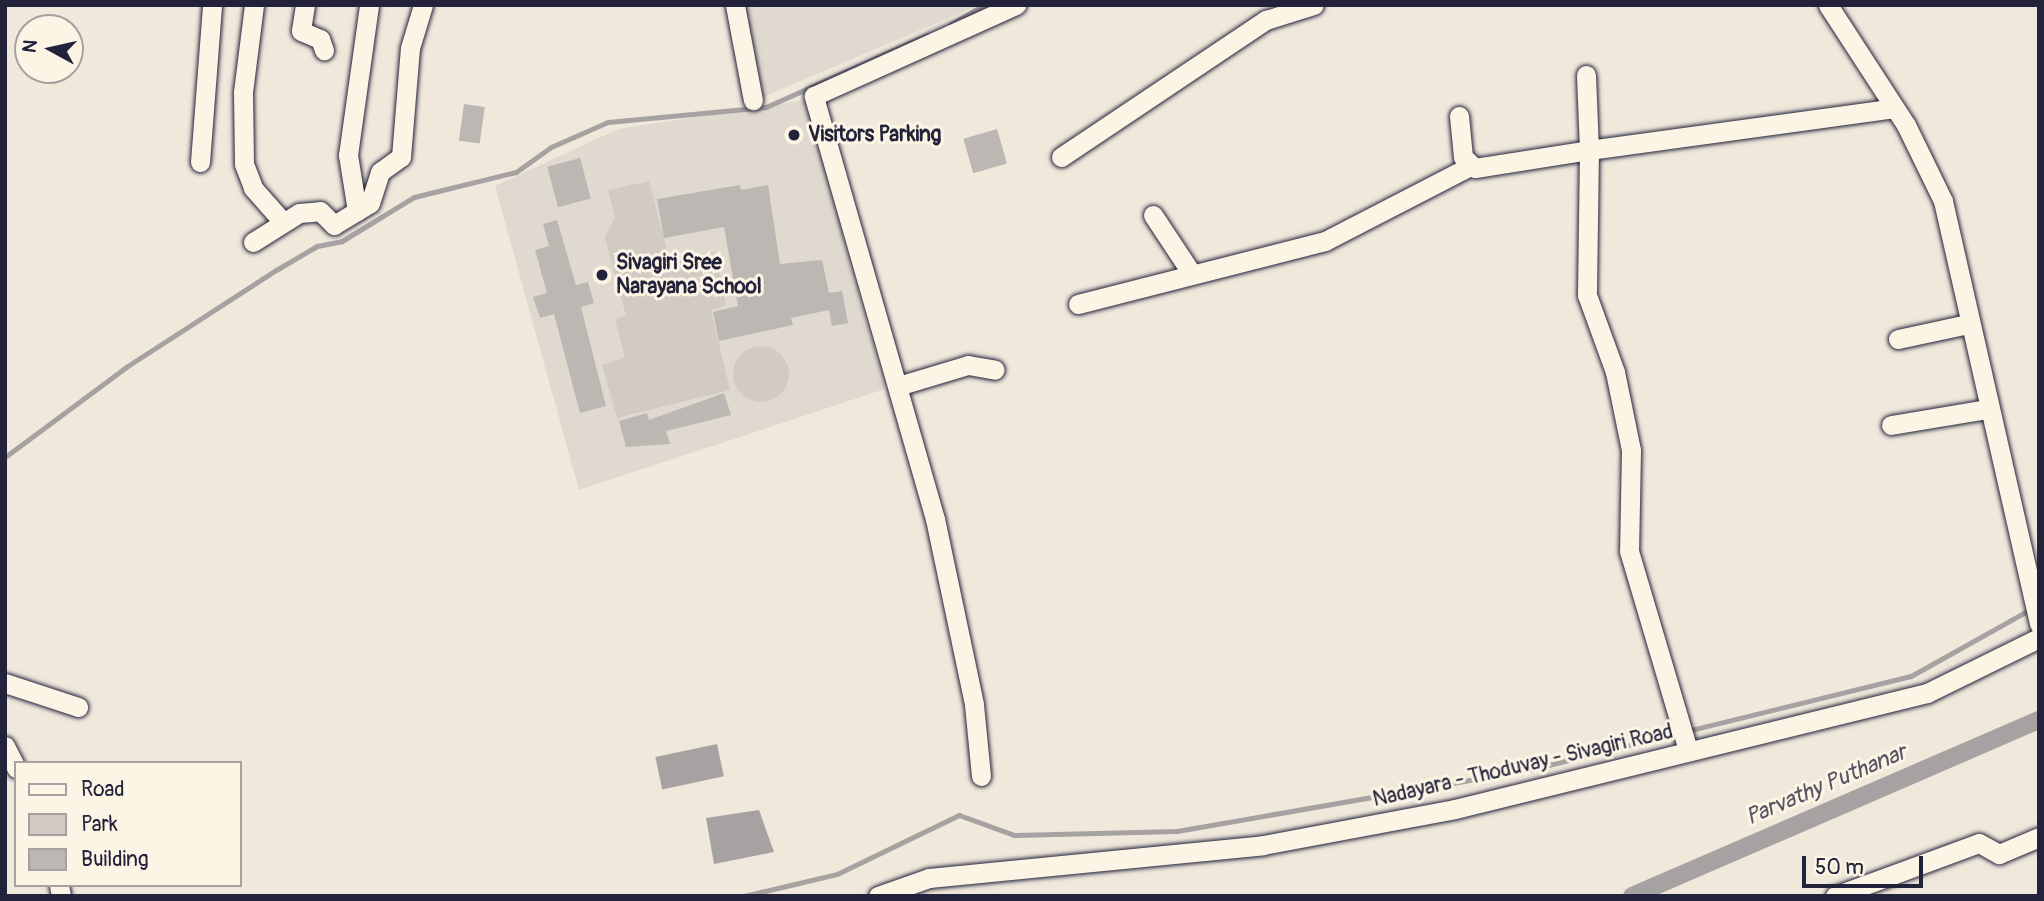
<!DOCTYPE html>
<html>
<head>
<meta charset="utf-8">
<style>
  body { margin:0 }
  #map { position:relative; width:2044px; height:901px; overflow:hidden; background:#efe8db; font-family:Pangolin,sans-serif }
  div>[style] { position:absolute }
  .built>* { inset:0; background:#e0d9cf }
  .green>* { inset:0; background:#d1cbc3 }
  .round { border-radius:50% }
  .water>* { inset:0; background:#a6a2a2; transform-origin:0 0 }
  .stream>* { height:5px; margin:-2.5px; padding:0 2.5px; transform-origin:2.5px; border-radius:2.5px; background:#a6a2a2 }
  .canal>* { height:18px; margin:-9px; padding:0 9px; transform-origin:9px; border-radius:9px; background:#a6a2a2 }
  .building>* { inset:0; background:#bcb7b3; transform-origin:0 0 }
  .roads { filter:drop-shadow(0 0 2px #22223b) drop-shadow(0 0 2px #22223b) }
  .minor>* { height:19px; margin:-9.5px; padding:0 9.5px; transform-origin:9.5px; border-radius:9.5px; background:#fcf5e5 }
  .dots>* { width:19px; height:19px; translate:-50% -50%; box-sizing:border-box; border:4px solid #fcf5e5; border-radius:50% }
  span { translate:-50% -50%; white-space:nowrap; text-align:center; line-height:1.15; -webkit-text-stroke:6px #fcf5e5; paint-order:stroke }
  .poi-label { font-size:21px; color:#22223b; font-weight:700 }
  .left { translate:0 -50%; text-align:left }
  .street-label { font-size:21px; color:#22223b }
  .water-label { font-size:23px; color:#575564; font-style:italic }
  .frame { position:absolute; inset:0; border:7px solid #22223b; pointer-events:none }
  .legend { position:absolute; left:14px; top:761px; width:228px; height:126px; box-sizing:border-box; background:#fcf5e5; border:2px solid #a5a1a1; margin:0; padding:9px 12px; list-style:none; font-size:21px; color:#22223b }
  .legend li { display:flex; align-items:center; gap:14px; height:35px }
  .legend b { width:35px; border:2px solid #a5a1a1 }
  .north { position:absolute; left:14px; top:14px; width:70px; height:70px; box-sizing:border-box; background:#fcf5e5; border:2px solid #a5a1a1; border-radius:50%; rotate:278deg; font-size:19px; font-weight:700; line-height:28px; text-align:center; color:#22223b }
  .north::after { content:''; display:block; margin:auto; width:24px; height:32px; background:#22223b; clip-path:polygon(50% 0,100% 100%,50% 72%,0 100%) }
  .scale { position:absolute; left:1802px; top:856px; width:121px; height:32px; box-sizing:border-box; border:4px solid #22223b; border-top:0; padding-left:9px; font-size:21px; line-height:24px; white-space:nowrap; color:#22223b; -webkit-text-stroke:5px #fcf5e5; paint-order:stroke }
</style>
</head>
<body>
<div id="map">
  <div class="built">
    <div style="clip-path:polygon(743px 5px,979px 5px,761px 98px)"></div>
    <div style="clip-path:polygon(805px 100px,885px 389px,579px 490px,495px 186px,618px 129px)"></div>
  </div>
  <div class="green">
    <div style="clip-path:polygon(649px 181px,670px 261px,715px 252px,726px 305px,711px 310px,730px 390px,617px 418px,602px 365px,625px 358px,615px 319px,626px 316px,605px 237px,615px 218px,608px 190px)"></div>
    <div class="round" style="left:733px;top:346px;width:56px;height:56px"></div>
  </div>
  <div class="water">
    <div style="left:717px;top:744px;width:33px;height:63px;rotate:78deg"></div>
    <div style="clip-path:polygon(759px 810px,774px 852px,714px 864px,706px 818px)"></div>
  </div>
  <div class="stream">
    <div style="left:951px;top:24px;width:38px;rotate:-30deg"></div>
    <div style="left:5px;top:457px;width:151px;rotate:-36.6deg"></div>
    <div style="left:126px;top:367px;width:179px;rotate:-32.9deg"></div>
    <div style="left:276px;top:270px;width:48px;rotate:-30.3deg"></div>
    <div style="left:317px;top:246px;width:25px;rotate:-11deg"></div>
    <div style="left:342px;top:241px;width:84px;rotate:-31.4deg"></div>
    <div style="left:414px;top:197px;width:105px;rotate:-13.8deg"></div>
    <div style="left:516px;top:172px;width:43px;rotate:-35.5deg"></div>
    <div style="left:551px;top:147px;width:62px;rotate:-23.7deg"></div>
    <div style="left:608px;top:122px;width:159px;rotate:-5.4deg"></div>
    <div style="left:766px;top:107px;width:176px;rotate:-24.1deg"></div>
    <div style="left:744px;top:896px;width:96px;rotate:-13.3deg"></div>
    <div style="left:837px;top:874px;width:136px;rotate:-25.8deg"></div>
    <div style="left:959px;top:815px;width:59px;rotate:20deg"></div>
    <div style="left:1014px;top:835px;width:163px;rotate:-1.4deg"></div>
    <div style="left:1177px;top:831px;width:356px;rotate:-9.9deg"></div>
    <div style="left:1528px;top:770px;width:394px;rotate:-13.8deg"></div>
    <div style="left:1911px;top:676px;width:137px;rotate:-29.2deg"></div>
  </div>
  <div class="canal">
    <div style="left:1632px;top:896px;width:443px;rotate:-23.4deg"></div>
  </div>
  <div class="building">
    <div style="left:464px;top:104px;width:21px;height:37px;rotate:8deg"></div>
    <div style="left:997px;top:129px;width:36px;height:35px;rotate:74deg"></div>
    <div style="left:580px;top:158px;width:42px;height:34px;rotate:75deg"></div>
    <div style="clip-path:polygon(740px 185px,741px 190px,768px 185px,780px 264px,822px 260px,829px 293px,842px 291px,848px 323px,832px 326px,829px 310px,791px 318px,793px 325px,719px 341px,713px 312px,738px 306px,724px 227px,664px 238px,657px 199px)"></div>
    <div style="clip-path:polygon(557px 220px,576px 285px,588px 282px,594px 303px,581px 307px,606px 406px,580px 413px,554px 314px,540px 318px,533px 297px,547px 293px,535px 250px,549px 246px,543px 224px)"></div>
    <div style="clip-path:polygon(724px 393px,731px 415px,666px 431px,670px 444px,626px 447px,619px 421px,647px 413px,649px 420px)"></div>
  </div>
  <div class="roads">
    <div class="minor">
      <div style="left:254px;top:5px;width:88px;rotate:97.2deg"></div>
      <div style="left:243px;top:92px;width:72px;rotate:89.2deg"></div>
      <div style="left:244px;top:164px;width:26px;rotate:69deg"></div>
      <div style="left:253px;top:188px;width:45px;rotate:48.6deg"></div>
      <div style="left:305px;top:5px;width:26px;rotate:99deg"></div>
      <div style="left:301px;top:31px;width:21px;rotate:23deg"></div>
      <div style="left:320px;top:39px;width:12px;rotate:70deg"></div>
      <div style="left:735px;top:5px;width:97px;rotate:79.3deg"></div>
      <div style="left:1828px;top:5px;width:143px;rotate:57deg"></div>
      <div style="left:1906px;top:125px;width:85px;rotate:64deg"></div>
      <div style="left:1943px;top:201px;width:434px;rotate:77.2deg"></div>
      <div style="left:1586px;top:75px;width:75px;rotate:87.7deg"></div>
      <div style="left:1589px;top:150px;width:303px;rotate:-7.8deg"></div>
      <div style="left:1459px;top:116px;width:41px;rotate:84.4deg"></div>
      <div style="left:1463px;top:157px;width:16px;rotate:43deg"></div>
      <div style="left:1475px;top:168px;width:115px;rotate:-9deg"></div>
      <div style="left:1589px;top:150px;width:145px;rotate:90.8deg"></div>
      <div style="left:1587px;top:295px;width:82px;rotate:70deg"></div>
      <div style="left:1615px;top:372px;width:80px;rotate:78.4deg"></div>
      <div style="left:1631px;top:450px;width:101px;rotate:91.1deg"></div>
      <div style="left:1629px;top:551px;width:208px;rotate:73.5deg"></div>
      <div style="left:1061px;top:157px;width:247px;rotate:-33.8deg"></div>
      <div style="left:1266px;top:20px;width:50px;rotate:-17.4deg"></div>
      <div style="left:200px;top:162px;width:157px;rotate:-85.6deg"></div>
      <div style="left:357px;top:211px;width:57px;rotate:-99.1deg"></div>
      <div style="left:348px;top:155px;width:151px;rotate:-82deg"></div>
      <div style="left:1153px;top:215px;width:71px;rotate:56.5deg"></div>
      <div style="left:253px;top:242px;width:54px;rotate:-32.2deg"></div>
      <div style="left:299px;top:213px;width:21px;rotate:-5deg"></div>
      <div style="left:320px;top:211px;width:20px;rotate:45deg"></div>
      <div style="left:334px;top:225px;width:42px;rotate:-31.4deg"></div>
      <div style="left:370px;top:203px;width:33px;rotate:-72deg"></div>
      <div style="left:380px;top:172px;width:26px;rotate:-36deg"></div>
      <div style="left:401px;top:157px;width:109px;rotate:-85.3deg"></div>
      <div style="left:410px;top:48px;width:45px;rotate:-73.2deg"></div>
      <div style="left:1078px;top:304px;width:255px;rotate:-14.3deg"></div>
      <div style="left:1325px;top:241px;width:163px;rotate:-27.3deg"></div>
      <div style="left:1898px;top:339px;width:72px;rotate:-12.1deg"></div>
      <div style="left:898px;top:386px;width:73px;rotate:-16.7deg"></div>
      <div style="left:968px;top:365px;width:27px;rotate:10deg"></div>
      <div style="left:1891px;top:425px;width:98px;rotate:-9.4deg"></div>
      <div style="left:5px;top:683px;width:77px;rotate:18.2deg"></div>
      <div style="left:5px;top:746px;width:25px;rotate:63deg"></div>
      <div style="left:981px;top:776px;width:72px;rotate:-95.6deg"></div>
      <div style="left:974px;top:704px;width:189px;rotate:-101.9deg"></div>
      <div style="left:935px;top:519px;width:440px;rotate:-106deg"></div>
      <div style="left:814px;top:96px;width:222px;rotate:-24.3deg"></div>
      <div style="left:59px;top:885px;width:11px;rotate:80deg"></div>
      <div style="left:878px;top:896px;width:54px;rotate:-19.4deg"></div>
      <div style="left:929px;top:878px;width:336px;rotate:-5.6deg"></div>
      <div style="left:1263px;top:845px;width:195px;rotate:-10.6deg"></div>
      <div style="left:1455px;top:809px;width:486px;rotate:-13.8deg"></div>
      <div style="left:1927px;top:693px;width:125px;rotate:-26.2deg"></div>
      <div style="left:1835px;top:896px;width:153px;rotate:-20.2deg"></div>
      <div style="left:1979px;top:843px;width:23px;rotate:29deg"></div>
      <div style="left:1999px;top:854px;width:43px;rotate:-23deg"></div>
    </div>
  </div>
  <div class="dots">
    <div style="left:794px;top:135px;background:#22223b"></div>
    <div style="left:602px;top:275px;background:#22223b"></div>
  </div>
  <div class="poi-label">
    <span class="left" style="left:808px;top:135px">Visitors Parking</span>
    <span class="left" style="left:616px;top:275px">Sivagiri Sree<br>Narayana School</span>
  </div>
  <div class="street-label">
    <span style="left:1523px;top:766px;rotate:-13deg">Nadayara - Thoduvay - Sivagiri Road</span>
  </div>
  <div class="water-label">
    <span style="left:1826px;top:785px;rotate:-23deg">Parvathy Puthanar</span>
  </div>
  <div class="frame"></div>
  <ul class="legend">
  <li><b style="height:9px;background:#fcf5e5"></b>Road</li>
  <li><b style="height:19px;background:#d1cbc3"></b>Park</li>
  <li><b style="height:19px;background:#bcb7b3"></b>Building</li>
  </ul>
  <div class="north">N</div>
  <div class="scale">50 m</div>
</div>
</body>
</html>
